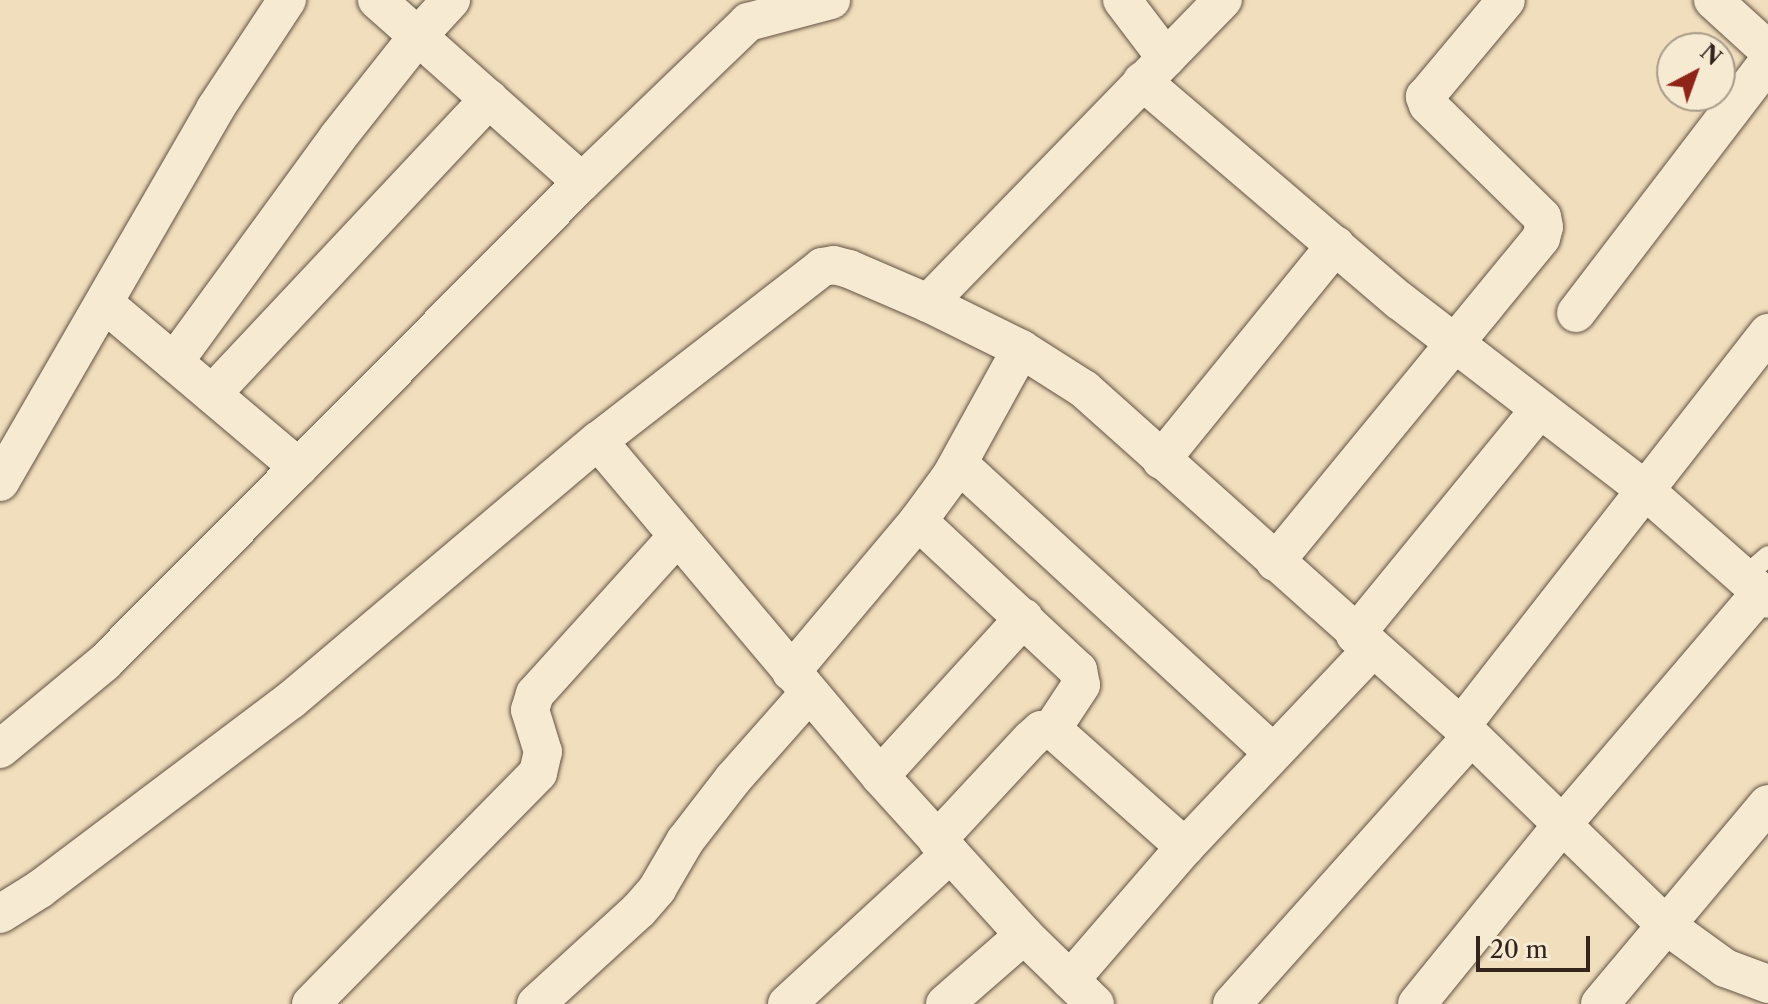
<!DOCTYPE html>
<html>
<head>
<meta charset="utf-8">
<style>
  body { margin:0 }
  #map { position:relative; width:1768px; height:1004px; overflow:hidden; background:#f1debc; font-family:"Libre Caslon Text",serif }
  div>[style] { position:absolute }
  .roads { filter:drop-shadow(0 0 2px #625244) drop-shadow(0 0 2px #625244) }
  .lane>* { height:20px; margin:-10px; padding:0 10px; transform-origin:10px; border-radius:10px; background:#f6ead3 }
  .street>* { height:38px; margin:-19px; padding:0 19px; transform-origin:19px; border-radius:19px; background:#f6ead3 }
  span { translate:-50% -50%; white-space:nowrap; text-align:center; line-height:1.15; -webkit-text-stroke:8px #f6ead3; paint-order:stroke }
  .north { position:absolute; left:1656px; top:32px; width:80px; height:80px; box-sizing:border-box; background:#f6ead3; border:2px solid #a89b8a; border-radius:50%; rotate:41deg; font-size:22px; font-weight:700; line-height:32px; text-align:center; color:#33241c }
  .north::after { content:''; display:block; margin:auto; width:28px; height:36px; background:#8f2418; clip-path:polygon(50% 0,100% 100%,50% 72%,0 100%) }
  .scale { position:absolute; left:1476px; top:936px; width:114px; height:36px; box-sizing:border-box; border:4px solid #33241c; border-top:0; padding-left:10px; font-size:24px; line-height:28px; white-space:nowrap; color:#33241c; -webkit-text-stroke:6px #f6ead3; paint-order:stroke }
</style>
</head>
<body>
<div id="map">
  <div class="roads">
    <div class="lane">
      <div style="left:1744px;top:577px;width:32px;rotate:-41deg"></div>
    </div>
    <div class="street">
      <div style="left:377px;top:0;width:274px;rotate:41.6deg"></div>
      <div style="left:1122px;top:0;width:73px;rotate:52.8deg"></div>
      <div style="left:1713px;top:0;width:74px;rotate:42.3deg"></div>
      <div style="left:1142px;top:81px;width:339px;rotate:40.5deg"></div>
      <div style="left:1400px;top:301px;width:309px;rotate:37.6deg"></div>
      <div style="left:1645px;top:490px;width:164px;rotate:41.5deg"></div>
      <div style="left:104px;top:303px;width:255px;rotate:40.2deg"></div>
      <div style="left:928px;top:303px;width:104px;rotate:26.3deg"></div>
      <div style="left:1021px;top:349px;width:75px;rotate:32.4deg"></div>
      <div style="left:1084px;top:389px;width:506px;rotate:41.79deg"></div>
      <div style="left:1461px;top:726px;width:287px;rotate:44.2deg"></div>
      <div style="left:1667px;top:926px;width:72px;rotate:35.9deg"></div>
      <div style="left:1725px;top:968px;width:46px;rotate:20.4deg"></div>
      <div style="left:1576px;top:313px;width:316px;rotate:-52.6deg"></div>
      <div style="left:174px;top:362px;width:278px;rotate:-53.9deg"></div>
      <div style="left:338px;top:137px;width:129px;rotate:-51.6deg"></div>
      <div style="left:418px;top:36px;width:49px;rotate:-47.5deg"></div>
      <div style="left:212px;top:394px;width:405px;rotate:-46.8deg"></div>
      <div style="left:598px;top:441px;width:438px;rotate:49.9deg"></div>
      <div style="left:880px;top:776px;width:215px;rotate:47.8deg"></div>
      <div style="left:1024px;top:935px;width:99px;rotate:44.2deg"></div>
      <div style="left:1161px;top:460px;width:277px;rotate:-50.9deg"></div>
      <div style="left:959px;top:464px;width:425px;rotate:42.6deg"></div>
      <div style="left:0;top:482px;width:431px;rotate:-60deg"></div>
      <div style="left:215px;top:109px;width:131px;rotate:-56.6deg"></div>
      <div style="left:918px;top:521px;width:219px;rotate:43deg"></div>
      <div style="left:1078px;top:670px;width:15px;rotate:79deg"></div>
      <div style="left:1081px;top:685px;width:53px;rotate:123.4deg"></div>
      <div style="left:1275px;top:562px;width:419px;rotate:-50.6deg"></div>
      <div style="left:1541px;top:238px;width:11px;rotate:-75deg"></div>
      <div style="left:1544px;top:227px;width:10px;rotate:-101deg"></div>
      <div style="left:1542px;top:217px;width:160px;rotate:-135.5deg"></div>
      <div style="left:1428px;top:105px;width:9px;rotate:-111deg"></div>
      <div style="left:1425px;top:97px;width:126px;rotate:-50.1deg"></div>
      <div style="left:1355px;top:635px;width:292px;rotate:-50.7deg"></div>
      <div style="left:791px;top:672px;width:197px;rotate:-49.9deg"></div>
      <div style="left:918px;top:521px;width:56px;rotate:-53.7deg"></div>
      <div style="left:951px;top:476px;width:145px;rotate:-61.1deg"></div>
      <div style="left:1461px;top:726px;width:499px;rotate:-52deg"></div>
      <div style="left:0;top:749px;width:136px;rotate:-39.6deg"></div>
      <div style="left:105px;top:662px;width:677px;rotate:-45.18deg"></div>
      <div style="left:582px;top:182px;width:231px;rotate:-43.9deg"></div>
      <div style="left:748px;top:22px;width:86px;rotate:-14.8deg"></div>
      <div style="left:880px;top:776px;width:214px;rotate:-47.7deg"></div>
      <div style="left:937px;top:840px;width:138px;rotate:-47.1deg"></div>
      <div style="left:1031px;top:739px;width:13px;rotate:-42deg"></div>
      <div style="left:1041px;top:730px;width:11px;rotate:-5deg"></div>
      <div style="left:1052px;top:729px;width:178px;rotate:41.6deg"></div>
      <div style="left:0;top:914px;width:47px;rotate:-32deg"></div>
      <div style="left:40px;top:889px;width:314px;rotate:-37deg"></div>
      <div style="left:291px;top:700px;width:402px;rotate:-40.2deg"></div>
      <div style="left:598px;top:441px;width:284px;rotate:-37.8deg"></div>
      <div style="left:822px;top:267px;width:12px;rotate:-9deg"></div>
      <div style="left:834px;top:265px;width:16px;rotate:15deg"></div>
      <div style="left:849px;top:269px;width:86px;rotate:23.3deg"></div>
      <div style="left:928px;top:303px;width:423px;rotate:-45.8deg"></div>
      <div style="left:1070px;top:980px;width:176px;rotate:-49.2deg"></div>
      <div style="left:1185px;top:847px;width:272px;rotate:-46.6deg"></div>
      <div style="left:311px;top:1004px;width:324px;rotate:-45.5deg"></div>
      <div style="left:538px;top:773px;width:22px;rotate:-77deg"></div>
      <div style="left:543px;top:752px;width:44px;rotate:-107.2deg"></div>
      <div style="left:530px;top:710px;width:17px;rotate:-73deg"></div>
      <div style="left:535px;top:694px;width:213px;rotate:-47.9deg"></div>
      <div style="left:536px;top:1004px;width:139px;rotate:-42.4deg"></div>
      <div style="left:639px;top:910px;width:28px;rotate:-49deg"></div>
      <div style="left:657px;top:889px;width:56px;rotate:-59.7deg"></div>
      <div style="left:685px;top:841px;width:78px;rotate:-52.3deg"></div>
      <div style="left:733px;top:779px;width:115px;rotate:-48.5deg"></div>
      <div style="left:787px;top:1004px;width:222px;rotate:-42.6deg"></div>
      <div style="left:945px;top:1004px;width:105px;rotate:-41.1deg"></div>
      <div style="left:1232px;top:1004px;width:358px;rotate:-48.2deg"></div>
      <div style="left:1417px;top:1004px;width:230px;rotate:-51deg"></div>
      <div style="left:1562px;top:825px;width:306px;rotate:-49.5deg"></div>
      <div style="left:1600px;top:1004px;width:261px;rotate:-50deg"></div>
    </div>
  </div>
  <div class="north">N</div>
  <div class="scale">20 m</div>
</div>
</body>
</html>
